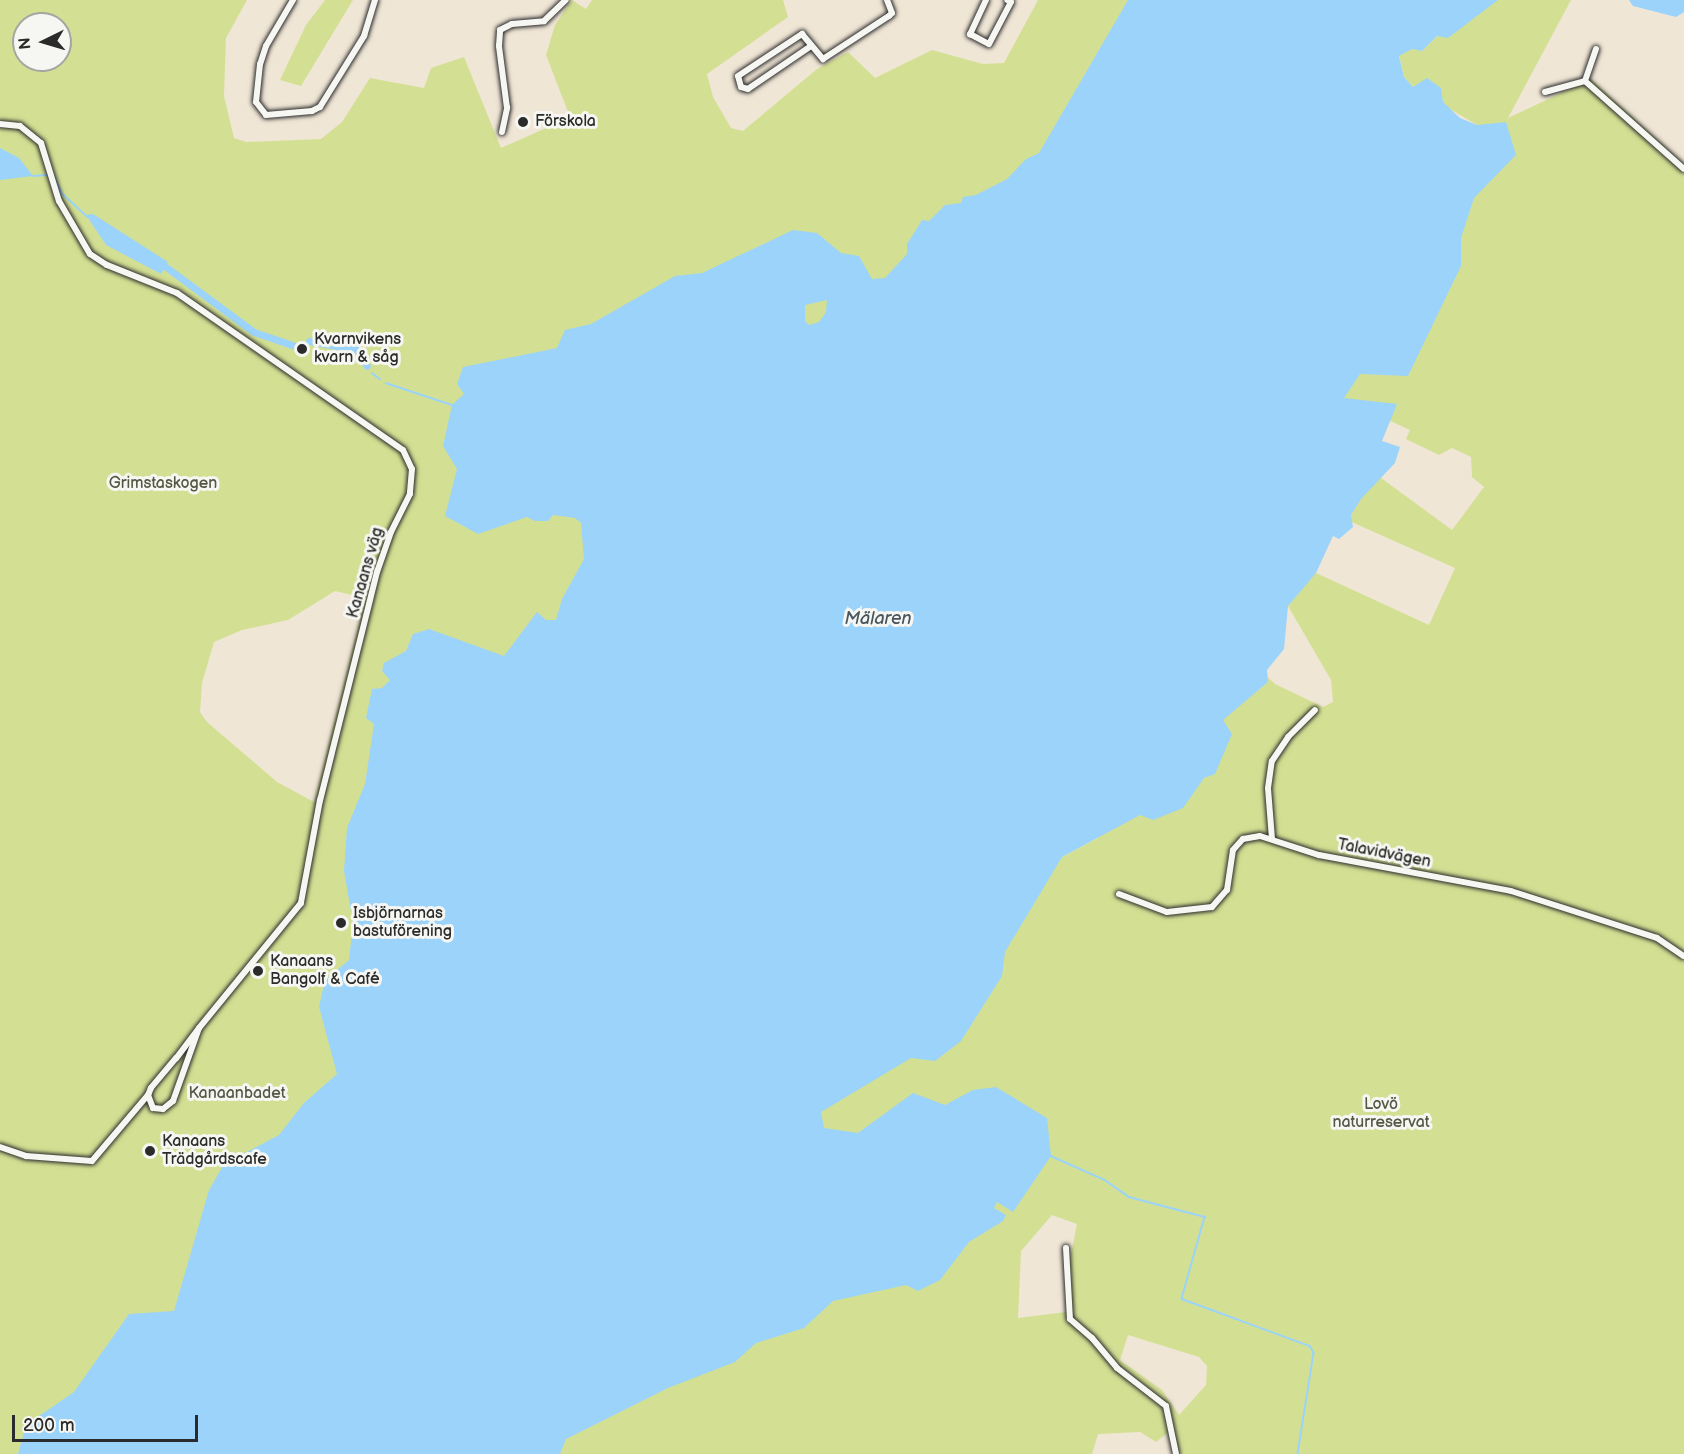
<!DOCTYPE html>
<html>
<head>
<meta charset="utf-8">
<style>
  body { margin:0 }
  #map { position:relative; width:1684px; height:1454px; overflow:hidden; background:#f0e6d6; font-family:"Balsamiq Sans",sans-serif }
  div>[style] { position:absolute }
  .green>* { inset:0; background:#d3e093 }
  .water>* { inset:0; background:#9bd3fa }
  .stream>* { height:1.5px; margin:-0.75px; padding:0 0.75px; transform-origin:0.75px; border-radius:0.75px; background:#9bd3fa }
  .canal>* { height:7px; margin:-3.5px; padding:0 3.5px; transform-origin:3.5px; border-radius:3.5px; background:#9bd3fa }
  .roads { filter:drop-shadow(0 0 2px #2b2b2b) drop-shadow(0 0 2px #2b2b2b) }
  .street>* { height:6px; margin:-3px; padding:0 3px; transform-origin:3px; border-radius:3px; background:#f6f6f2 }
  .dots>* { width:16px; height:16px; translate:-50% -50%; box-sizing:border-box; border:3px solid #f6f6f2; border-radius:50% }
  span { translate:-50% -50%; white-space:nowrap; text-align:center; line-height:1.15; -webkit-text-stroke:6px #f6f6f2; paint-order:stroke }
  .poi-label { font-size:16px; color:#2b2b2b }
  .left { translate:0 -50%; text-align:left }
  .park-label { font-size:16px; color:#555845 }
  .street-label { font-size:16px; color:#2b2b2b }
  .water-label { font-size:18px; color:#47555f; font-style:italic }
  .north { position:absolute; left:12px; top:12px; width:60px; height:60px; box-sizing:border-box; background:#f6f6f2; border:2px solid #a5a5a2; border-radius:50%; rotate:265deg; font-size:16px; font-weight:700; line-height:24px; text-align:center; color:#2b2b2b }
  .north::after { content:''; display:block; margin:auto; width:21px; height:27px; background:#2b2b2b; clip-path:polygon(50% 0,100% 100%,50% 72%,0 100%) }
  .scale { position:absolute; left:12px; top:1415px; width:186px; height:27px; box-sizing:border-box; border:3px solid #2b2b2b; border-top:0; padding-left:8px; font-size:18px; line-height:21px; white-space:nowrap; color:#2b2b2b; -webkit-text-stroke:4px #f6f6f2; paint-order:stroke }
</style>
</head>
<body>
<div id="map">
  <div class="green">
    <div style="clip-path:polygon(evenodd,0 0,247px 0,226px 38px,224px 96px,234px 138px,246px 142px,321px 139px,342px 122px,370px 78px,424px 88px,431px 68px,464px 57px,501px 148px,564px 120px,568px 112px,546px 55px,555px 25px,572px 0,586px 9px,592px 0,783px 0,788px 17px,707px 74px,713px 97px,731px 128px,743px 131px,817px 69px,848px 52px,875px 78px,932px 50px,983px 64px,1004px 63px,1038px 0,1232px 0,447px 963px,133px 1454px,0 1454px,0 0,24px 24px,60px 24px,60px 60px,24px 60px,24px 24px,0 0,335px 591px,365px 598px,314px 802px,277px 782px,207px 722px,200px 712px,202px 683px,214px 642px,242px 630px,288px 620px,335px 591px)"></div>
    <div style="clip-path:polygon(325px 0,353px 0,301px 86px,280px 80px,306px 25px)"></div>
    <div style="clip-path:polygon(evenodd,1498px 0,1571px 0,1508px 118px,1591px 79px,1684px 164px,1684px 1454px,1176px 1454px,1170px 1431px,1156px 1442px,1140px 1432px,1098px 1434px,1092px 1454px,327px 1454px,1391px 43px,1390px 95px,1477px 125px,1413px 87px,1404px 77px,1399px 55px,1412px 49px,1422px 51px,1437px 36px,1498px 0,1386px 419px,1410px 430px,1406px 439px,1439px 455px,1452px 448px,1471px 457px,1472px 477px,1484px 487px,1452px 530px,1362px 464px,1386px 419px,1498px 0,1329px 512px,1455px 568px,1429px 625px,1316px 573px,1329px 512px,1498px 0,1277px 571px,1301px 590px,1288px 606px,1331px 680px,1333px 702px,1323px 707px,1275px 684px,1246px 658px,1277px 571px,1498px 0,1081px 825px,1098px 838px,1062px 857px,1081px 825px,1498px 0,1052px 1215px,1077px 1224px,1065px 1284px,1066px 1312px,1018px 1318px,1021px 1251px,1052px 1215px,1498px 0,1128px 1335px,1199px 1357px,1207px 1366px,1206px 1385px,1179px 1415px,1162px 1390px,1120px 1360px,1128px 1335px)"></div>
  </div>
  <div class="water">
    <div style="clip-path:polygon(evenodd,1128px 0,1498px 0,1448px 38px,1437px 36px,1422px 51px,1412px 49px,1399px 56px,1404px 77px,1413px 87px,1427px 78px,1441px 88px,1443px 102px,1460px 118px,1477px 125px,1506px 122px,1516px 155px,1474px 198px,1461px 238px,1461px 266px,1408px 376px,1360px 374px,1344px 398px,1397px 404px,1382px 441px,1400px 447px,1395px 463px,1361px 499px,1351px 515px,1353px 527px,1339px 539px,1333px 536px,1316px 573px,1288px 606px,1284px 649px,1267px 670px,1268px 682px,1223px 720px,1232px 734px,1215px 774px,1204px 778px,1183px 808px,1153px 820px,1140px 815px,1062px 857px,1005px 952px,1002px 976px,961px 1041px,935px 1061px,911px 1058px,821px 1112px,824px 1128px,858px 1133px,913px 1093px,945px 1105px,973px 1090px,996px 1087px,1047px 1118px,1051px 1156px,1013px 1212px,997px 1202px,994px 1208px,1006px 1215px,1003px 1221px,969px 1242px,940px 1280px,918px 1291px,906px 1285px,833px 1301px,804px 1328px,756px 1343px,735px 1362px,668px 1388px,566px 1439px,560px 1454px,18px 1454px,26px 1425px,74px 1392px,129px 1314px,174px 1311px,209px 1190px,224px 1164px,279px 1135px,304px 1103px,337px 1074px,319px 1007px,325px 980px,349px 960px,353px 923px,344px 871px,347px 828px,365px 784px,374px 724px,366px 718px,372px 689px,382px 688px,390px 680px,382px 671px,384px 663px,406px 651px,413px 634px,429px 629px,504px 656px,537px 612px,546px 620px,556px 620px,562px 599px,584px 559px,581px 523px,575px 518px,553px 515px,548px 521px,535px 521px,527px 517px,478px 534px,445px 516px,457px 469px,443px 446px,452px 405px,464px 394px,457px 384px,463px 367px,557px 348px,565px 330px,591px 324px,675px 276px,702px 273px,793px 230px,817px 233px,841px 253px,859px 256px,872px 279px,885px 278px,907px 254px,907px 244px,922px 220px,929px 221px,945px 205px,961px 203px,963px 197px,976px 195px,1007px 179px,1026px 159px,1039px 153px,1128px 0,827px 300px,826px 312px,819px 322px,809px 325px,805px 321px,805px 305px,827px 300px)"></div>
    <div style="clip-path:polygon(1629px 0,1684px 0,1684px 12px,1676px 17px,1633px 6px)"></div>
    <div style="clip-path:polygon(0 148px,19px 158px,33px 176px,0 180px)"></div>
    <div style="clip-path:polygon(93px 214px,168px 262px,161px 274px,106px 245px,86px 215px)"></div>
  </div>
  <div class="stream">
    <div style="left:54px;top:175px;width:21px;rotate:65deg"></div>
    <div style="left:63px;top:194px;width:33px;rotate:43deg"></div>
    <div style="left:33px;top:176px;width:16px;rotate:-4deg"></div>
    <div style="left:372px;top:373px;width:10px;rotate:37deg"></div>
    <div style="left:386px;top:383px;width:70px;rotate:18.4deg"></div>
    <div style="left:1051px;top:1156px;width:59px;rotate:24deg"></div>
    <div style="left:1105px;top:1180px;width:29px;rotate:35deg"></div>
    <div style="left:1129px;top:1197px;width:79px;rotate:14.7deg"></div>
    <div style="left:1205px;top:1217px;width:85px;rotate:105.7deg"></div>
    <div style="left:1182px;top:1299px;width:136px;rotate:20.2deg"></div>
    <div style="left:1310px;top:1346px;width:8px;rotate:60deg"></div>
    <div style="left:1314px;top:1353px;width:102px;rotate:99deg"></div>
  </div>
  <div class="canal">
    <div style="left:166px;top:267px;width:109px;rotate:36.5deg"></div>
    <div style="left:254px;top:332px;width:46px;rotate:18.8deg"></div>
    <div style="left:309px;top:341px;width:50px;rotate:10.4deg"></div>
    <div style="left:358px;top:350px;width:18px;rotate:61deg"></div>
  </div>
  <div class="roads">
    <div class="street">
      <div style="left:293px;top:0;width:53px;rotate:120.4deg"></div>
      <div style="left:266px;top:46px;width:19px;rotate:108deg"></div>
      <div style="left:260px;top:64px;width:38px;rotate:96deg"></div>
      <div style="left:256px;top:102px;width:16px;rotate:52deg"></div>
      <div style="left:266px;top:115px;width:46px;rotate:-5deg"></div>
      <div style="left:312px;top:111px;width:9px;rotate:-27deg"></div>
      <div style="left:320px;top:107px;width:84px;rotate:-58.2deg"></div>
      <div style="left:364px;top:36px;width:38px;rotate:-73deg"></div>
      <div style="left:986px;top:0;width:38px;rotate:115deg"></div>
      <div style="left:970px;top:34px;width:21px;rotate:28deg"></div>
      <div style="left:989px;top:44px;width:47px;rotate:-62.4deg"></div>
      <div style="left:1011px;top:2px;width:4px;rotate:-153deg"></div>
      <div style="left:811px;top:46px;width:76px;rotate:145.7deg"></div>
      <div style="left:748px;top:89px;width:7px;rotate:-164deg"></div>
      <div style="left:741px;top:87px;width:11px;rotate:-105deg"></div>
      <div style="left:738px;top:76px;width:77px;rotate:-33.3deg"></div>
      <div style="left:802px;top:34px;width:33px;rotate:50deg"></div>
      <div style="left:823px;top:59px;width:79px;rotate:-33.1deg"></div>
      <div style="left:889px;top:16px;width:4px;rotate:-45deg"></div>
      <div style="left:892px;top:13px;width:14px;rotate:-111deg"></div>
      <div style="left:1596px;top:49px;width:34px;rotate:109deg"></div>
      <div style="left:1585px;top:81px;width:132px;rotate:41.6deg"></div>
      <div style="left:1545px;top:92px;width:41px;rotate:-15.4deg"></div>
      <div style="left:0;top:124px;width:20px;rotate:6deg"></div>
      <div style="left:20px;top:126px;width:27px;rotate:39deg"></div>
      <div style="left:41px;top:143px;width:61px;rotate:72.8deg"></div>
      <div style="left:59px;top:201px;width:61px;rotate:59.7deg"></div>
      <div style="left:90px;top:254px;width:20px;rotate:33deg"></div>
      <div style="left:107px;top:265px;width:75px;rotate:21.8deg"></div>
      <div style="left:177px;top:293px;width:275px;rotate:34.8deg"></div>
      <div style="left:403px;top:450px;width:21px;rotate:65deg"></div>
      <div style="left:412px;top:469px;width:25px;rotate:95deg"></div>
      <div style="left:410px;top:494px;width:42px;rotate:116.6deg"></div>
      <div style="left:391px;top:532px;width:42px;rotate:109.3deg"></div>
      <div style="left:377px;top:572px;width:235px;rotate:104deg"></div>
      <div style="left:320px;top:800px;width:105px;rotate:100.5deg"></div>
      <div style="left:301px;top:903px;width:161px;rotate:129.2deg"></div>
      <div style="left:199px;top:1028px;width:38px;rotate:127deg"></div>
      <div style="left:176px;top:1058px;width:39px;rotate:130deg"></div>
      <div style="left:151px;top:1088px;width:8px;rotate:113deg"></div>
      <div style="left:148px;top:1095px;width:14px;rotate:69deg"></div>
      <div style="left:153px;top:1108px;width:10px;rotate:6deg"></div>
      <div style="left:163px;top:1109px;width:13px;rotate:-39deg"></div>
      <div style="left:173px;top:1101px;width:77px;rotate:-70.4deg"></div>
      <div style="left:502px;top:132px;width:25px;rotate:-78deg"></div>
      <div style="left:507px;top:108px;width:63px;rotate:-97.4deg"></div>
      <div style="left:499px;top:46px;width:16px;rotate:-86deg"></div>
      <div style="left:500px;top:30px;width:13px;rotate:-27deg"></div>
      <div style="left:512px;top:24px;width:32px;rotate:-5deg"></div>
      <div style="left:544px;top:21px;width:30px;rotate:-44deg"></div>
      <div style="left:1272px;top:839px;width:51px;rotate:-94.5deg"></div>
      <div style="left:1268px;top:788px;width:27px;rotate:-82deg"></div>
      <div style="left:1272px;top:761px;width:29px;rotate:-56deg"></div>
      <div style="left:1288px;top:737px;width:38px;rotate:-45deg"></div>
      <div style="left:1119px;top:894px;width:51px;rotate:20.6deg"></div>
      <div style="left:1167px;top:912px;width:45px;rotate:-6.3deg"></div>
      <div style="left:1212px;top:907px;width:23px;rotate:-49deg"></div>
      <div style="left:1227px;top:890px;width:40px;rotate:-81.5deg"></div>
      <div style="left:1233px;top:850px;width:15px;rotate:-48deg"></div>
      <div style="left:1243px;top:839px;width:17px;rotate:-10deg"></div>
      <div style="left:1260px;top:836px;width:62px;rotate:17.9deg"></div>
      <div style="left:1319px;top:855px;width:195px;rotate:10.6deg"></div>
      <div style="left:1511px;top:891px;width:153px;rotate:17.8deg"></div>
      <div style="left:1657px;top:938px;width:32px;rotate:34deg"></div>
      <div style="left:0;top:1147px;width:28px;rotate:19deg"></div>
      <div style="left:26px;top:1156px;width:66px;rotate:4.3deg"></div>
      <div style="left:92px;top:1161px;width:87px;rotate:-49.7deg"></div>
      <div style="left:1066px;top:1248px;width:71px;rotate:86.8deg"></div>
      <div style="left:1070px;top:1319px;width:29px;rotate:41deg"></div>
      <div style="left:1092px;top:1338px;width:39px;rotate:50deg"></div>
      <div style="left:1117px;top:1368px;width:62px;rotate:37.8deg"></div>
      <div style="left:1166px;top:1406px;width:49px;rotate:78.2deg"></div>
    </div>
  </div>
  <div class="dots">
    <div style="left:523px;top:122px;background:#2b2b2b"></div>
    <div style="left:302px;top:349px;background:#2b2b2b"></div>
    <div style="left:341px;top:923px;background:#2b2b2b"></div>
    <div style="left:258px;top:971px;background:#2b2b2b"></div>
    <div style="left:150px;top:1151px;background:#2b2b2b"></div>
  </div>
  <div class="poi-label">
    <span class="left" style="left:535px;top:122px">Förskola</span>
    <span class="left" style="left:314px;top:349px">Kvarnvikens<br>kvarn &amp; såg</span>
    <span class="left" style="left:353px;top:923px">Isbjörnarnas<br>bastuförening</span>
    <span class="left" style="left:270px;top:971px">Kanaans<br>Bangolf &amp; Café</span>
    <span class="left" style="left:162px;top:1151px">Kanaans<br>Trädgårdscafe</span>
  </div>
  <div class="park-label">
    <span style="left:163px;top:484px">Grimstaskogen</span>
    <span style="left:237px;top:1094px">Kanaanbadet</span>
    <span style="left:1381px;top:1114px">Lovö<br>naturreservat</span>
  </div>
  <div class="street-label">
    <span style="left:366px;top:573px;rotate:-74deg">Kanaans väg</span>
    <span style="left:1384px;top:854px;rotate:11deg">Talavidvägen</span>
  </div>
  <div class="water-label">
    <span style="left:878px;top:619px">Mälaren</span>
  </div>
  <div class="north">N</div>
  <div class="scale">200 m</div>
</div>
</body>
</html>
